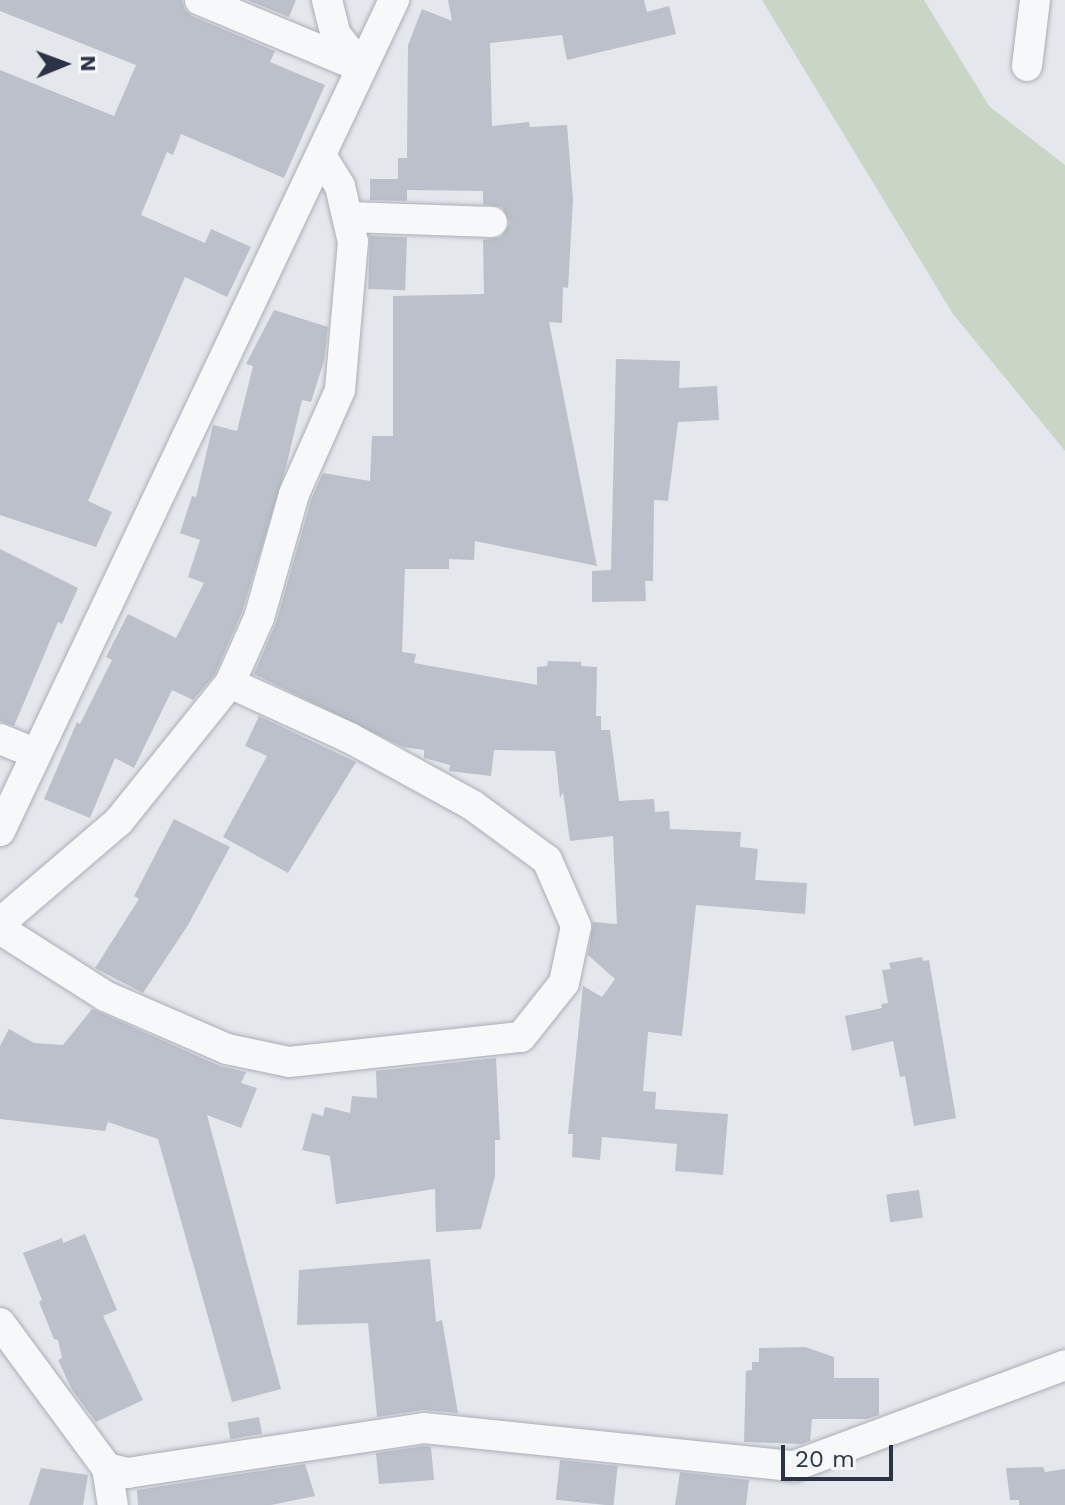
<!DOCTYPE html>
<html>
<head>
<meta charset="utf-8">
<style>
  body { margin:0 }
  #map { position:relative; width:1065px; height:1505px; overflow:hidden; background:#e4e7ec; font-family:"Work Sans",sans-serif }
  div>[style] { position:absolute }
  .green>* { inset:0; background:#c9d6c5 }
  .building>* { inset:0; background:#bbc0ca; transform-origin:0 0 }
  .roads { filter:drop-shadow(0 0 2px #a9aeb7) drop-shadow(0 0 2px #a9aeb7) }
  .minor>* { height:30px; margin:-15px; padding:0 15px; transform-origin:15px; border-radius:15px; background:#f7f8fa }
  span { translate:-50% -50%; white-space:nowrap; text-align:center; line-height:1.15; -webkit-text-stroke:8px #f4f6f9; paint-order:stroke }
  .north { position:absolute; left:24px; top:24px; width:80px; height:80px; -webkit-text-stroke:6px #f4f6f9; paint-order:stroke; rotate:89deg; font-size:22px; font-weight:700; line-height:32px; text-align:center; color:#2b3445 }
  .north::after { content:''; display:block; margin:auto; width:28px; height:36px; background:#2b3445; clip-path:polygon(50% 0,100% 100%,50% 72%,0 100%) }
  .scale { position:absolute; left:781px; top:1445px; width:112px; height:36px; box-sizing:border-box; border:4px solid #2b3445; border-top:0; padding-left:10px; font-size:24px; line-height:28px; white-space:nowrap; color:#2b3445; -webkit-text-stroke:6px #f4f6f9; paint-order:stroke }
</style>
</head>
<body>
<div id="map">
  <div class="green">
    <div style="clip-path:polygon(762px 0,924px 0,989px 106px,1065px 165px,1065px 451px,953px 314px)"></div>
  </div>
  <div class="building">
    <div style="clip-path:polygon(0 0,182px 0,185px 10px,192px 16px,275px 51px,270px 62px,325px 85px,284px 178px,181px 134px,173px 155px,167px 152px,141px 215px,205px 243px,211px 229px,251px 247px,227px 297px,185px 277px,88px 501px,112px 512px,96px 547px,0 515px,0 70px,114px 116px,136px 65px,0 11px)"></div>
    <div style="clip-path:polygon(247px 0,296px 0,289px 17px)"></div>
    <div style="clip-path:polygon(448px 0,644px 0,647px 12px,669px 6px,676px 34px,567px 60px,562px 35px,490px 43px,492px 126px,529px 122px,530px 127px,567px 125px,573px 200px,568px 288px,563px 287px,562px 323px,549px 322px,597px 566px,475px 541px,474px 560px,449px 559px,449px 569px,405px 569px,402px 652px,416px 654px,414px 663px,537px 685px,537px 667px,547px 666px,548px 661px,581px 662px,581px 666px,597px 667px,596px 716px,601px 716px,601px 730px,610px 730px,619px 801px,654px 799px,655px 812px,669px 811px,670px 829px,741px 832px,740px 847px,758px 849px,755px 880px,807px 883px,805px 914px,696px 905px,682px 1036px,648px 1032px,643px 1091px,656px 1092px,655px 1109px,728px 1114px,723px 1175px,675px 1171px,677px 1144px,602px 1137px,600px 1160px,572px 1157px,573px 1134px,568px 1134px,583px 986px,602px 997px,615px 979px,588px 955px,593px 922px,617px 924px,613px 836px,570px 841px,563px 792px,560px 798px,555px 751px,494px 750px,491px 776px,449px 771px,450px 765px,424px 758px,424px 750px,403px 747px,254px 674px,276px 623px,311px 500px,323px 473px,370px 481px,372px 436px,393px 436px,393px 296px,484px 294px,483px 240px,501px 237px,510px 223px,502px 207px,483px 204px,483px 191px,407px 190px,407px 201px,370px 200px,370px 179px,398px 179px,398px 158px,407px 158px,408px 45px,422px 9px,452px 21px)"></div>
    <div style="left:370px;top:236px;width:37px;height:53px;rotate:2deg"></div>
    <div style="clip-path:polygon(274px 310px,328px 327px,324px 361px,311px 402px,302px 400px,286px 467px,242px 612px,215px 674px,193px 700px,172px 690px,134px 768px,115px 758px,90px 818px,44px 799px,77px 722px,80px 724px,112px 660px,106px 657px,128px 614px,176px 638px,204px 583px,188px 577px,200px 540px,180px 533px,192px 496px,196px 497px,213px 425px,237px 431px,253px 366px,246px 364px)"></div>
    <div style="clip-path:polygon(616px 359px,680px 361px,679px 388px,717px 386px,719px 420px,678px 422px,668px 501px,654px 500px,653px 581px,645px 581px,646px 601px,592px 602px,592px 571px,611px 570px)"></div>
    <div style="clip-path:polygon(0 549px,78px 588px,62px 624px,58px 622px,14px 726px,0 721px)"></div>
    <div style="clip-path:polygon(259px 716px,356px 762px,288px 873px,223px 837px,267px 756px,245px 746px)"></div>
    <div style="clip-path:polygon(174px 819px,230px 847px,188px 925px,143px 993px,95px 968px,139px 899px,134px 896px)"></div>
    <div style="clip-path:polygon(922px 957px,923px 961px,929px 960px,956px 1118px,914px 1126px,905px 1076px,900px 1077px,893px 1041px,852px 1051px,845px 1016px,882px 1008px,881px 1004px,888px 1003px,882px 970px,891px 969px,889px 963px)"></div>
    <div style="clip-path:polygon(92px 1009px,220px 1066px,246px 1072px,241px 1083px,257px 1088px,241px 1128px,207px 1115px,281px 1389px,232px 1402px,158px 1139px,108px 1122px,105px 1131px,0 1119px,0 1046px,9px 1029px,34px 1043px,63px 1045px)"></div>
    <div style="clip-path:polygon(496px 1058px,500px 1140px,495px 1140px,495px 1176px,481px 1229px,436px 1232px,435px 1189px,336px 1204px,330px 1156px,302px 1150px,312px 1113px,323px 1116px,325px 1107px,350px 1113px,352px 1096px,377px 1098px,376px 1071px)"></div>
    <div style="left:919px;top:1190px;width:28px;height:33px;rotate:82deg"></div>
    <div style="clip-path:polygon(85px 1234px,117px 1310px,103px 1316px,143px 1400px,96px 1422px,72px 1390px,58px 1360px,62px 1358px,58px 1340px,54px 1339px,39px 1302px,42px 1300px,23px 1253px,62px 1238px,63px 1243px)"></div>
    <div style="clip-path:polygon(430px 1259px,436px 1322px,442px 1320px,458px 1413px,422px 1410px,377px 1417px,368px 1323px,297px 1325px,299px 1270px)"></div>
    <div style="clip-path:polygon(805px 1347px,834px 1357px,834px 1378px,879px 1378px,879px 1415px,867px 1419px,812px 1419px,810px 1441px,802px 1444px,744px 1442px,746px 1371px,752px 1370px,752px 1362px,759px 1362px,759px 1348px)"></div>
    <div style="left:259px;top:1417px;width:17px;height:32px;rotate:80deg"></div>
    <div style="clip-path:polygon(424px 1446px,431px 1447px,434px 1480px,379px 1484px,376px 1453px)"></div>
    <div style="left:560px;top:1460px;width:58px;height:40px;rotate:6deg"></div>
    <div style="clip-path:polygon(305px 1464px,315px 1496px,271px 1505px,138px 1505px,137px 1490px)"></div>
    <div style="clip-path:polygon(1043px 1467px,1045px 1472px,1065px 1469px,1065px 1505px,1019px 1505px,1019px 1500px,1010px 1500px,1006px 1468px)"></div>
    <div style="clip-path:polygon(41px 1468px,88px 1475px,83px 1505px,29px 1505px)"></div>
    <div style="clip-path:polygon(680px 1472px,749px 1480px,746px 1505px,675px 1505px)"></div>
  </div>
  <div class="roads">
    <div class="minor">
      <div style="left:200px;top:0;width:174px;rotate:22.6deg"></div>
      <div style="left:327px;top:0;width:36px;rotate:76deg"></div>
      <div style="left:336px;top:35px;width:38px;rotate:51deg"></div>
      <div style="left:1027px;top:66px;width:66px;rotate:-83.1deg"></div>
      <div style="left:349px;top:217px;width:143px;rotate:2deg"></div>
      <div style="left:0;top:739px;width:37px;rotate:22deg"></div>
      <div style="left:0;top:831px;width:920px;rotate:-64.63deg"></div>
      <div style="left:0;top:923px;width:157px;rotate:-40.6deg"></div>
      <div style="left:119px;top:821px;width:177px;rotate:-51.2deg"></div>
      <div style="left:230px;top:683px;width:71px;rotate:-66deg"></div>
      <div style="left:259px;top:618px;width:129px;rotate:-74.2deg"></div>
      <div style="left:294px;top:494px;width:114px;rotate:-66.1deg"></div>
      <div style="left:340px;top:390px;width:149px;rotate:-85deg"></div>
      <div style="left:353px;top:242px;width:57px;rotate:-103.1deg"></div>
      <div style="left:340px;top:186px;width:36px;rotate:-122deg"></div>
      <div style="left:0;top:929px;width:125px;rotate:32.5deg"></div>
      <div style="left:105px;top:996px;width:133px;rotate:23.5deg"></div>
      <div style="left:227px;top:1049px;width:63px;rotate:11.8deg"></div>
      <div style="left:289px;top:1062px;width:233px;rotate:-6.2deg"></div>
      <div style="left:521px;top:1037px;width:69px;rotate:-51.5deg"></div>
      <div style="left:564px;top:983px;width:58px;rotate:-78.1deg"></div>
      <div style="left:576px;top:926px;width:72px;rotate:-113.7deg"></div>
      <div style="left:547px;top:860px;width:93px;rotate:-143.7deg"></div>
      <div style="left:472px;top:805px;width:139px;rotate:-151.2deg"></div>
      <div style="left:350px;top:738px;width:132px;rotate:-155.4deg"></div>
      <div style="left:0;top:1323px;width:180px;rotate:53.6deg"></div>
      <div style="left:107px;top:1468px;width:37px;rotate:81deg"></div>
      <div style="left:107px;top:1468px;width:21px;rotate:14deg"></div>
      <div style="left:127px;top:1473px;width:300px;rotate:-8.6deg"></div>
      <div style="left:424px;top:1428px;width:372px;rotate:5.9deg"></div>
      <div style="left:794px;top:1466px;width:289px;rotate:-20.4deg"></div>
    </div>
  </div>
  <div class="north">N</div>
  <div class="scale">20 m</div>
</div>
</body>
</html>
